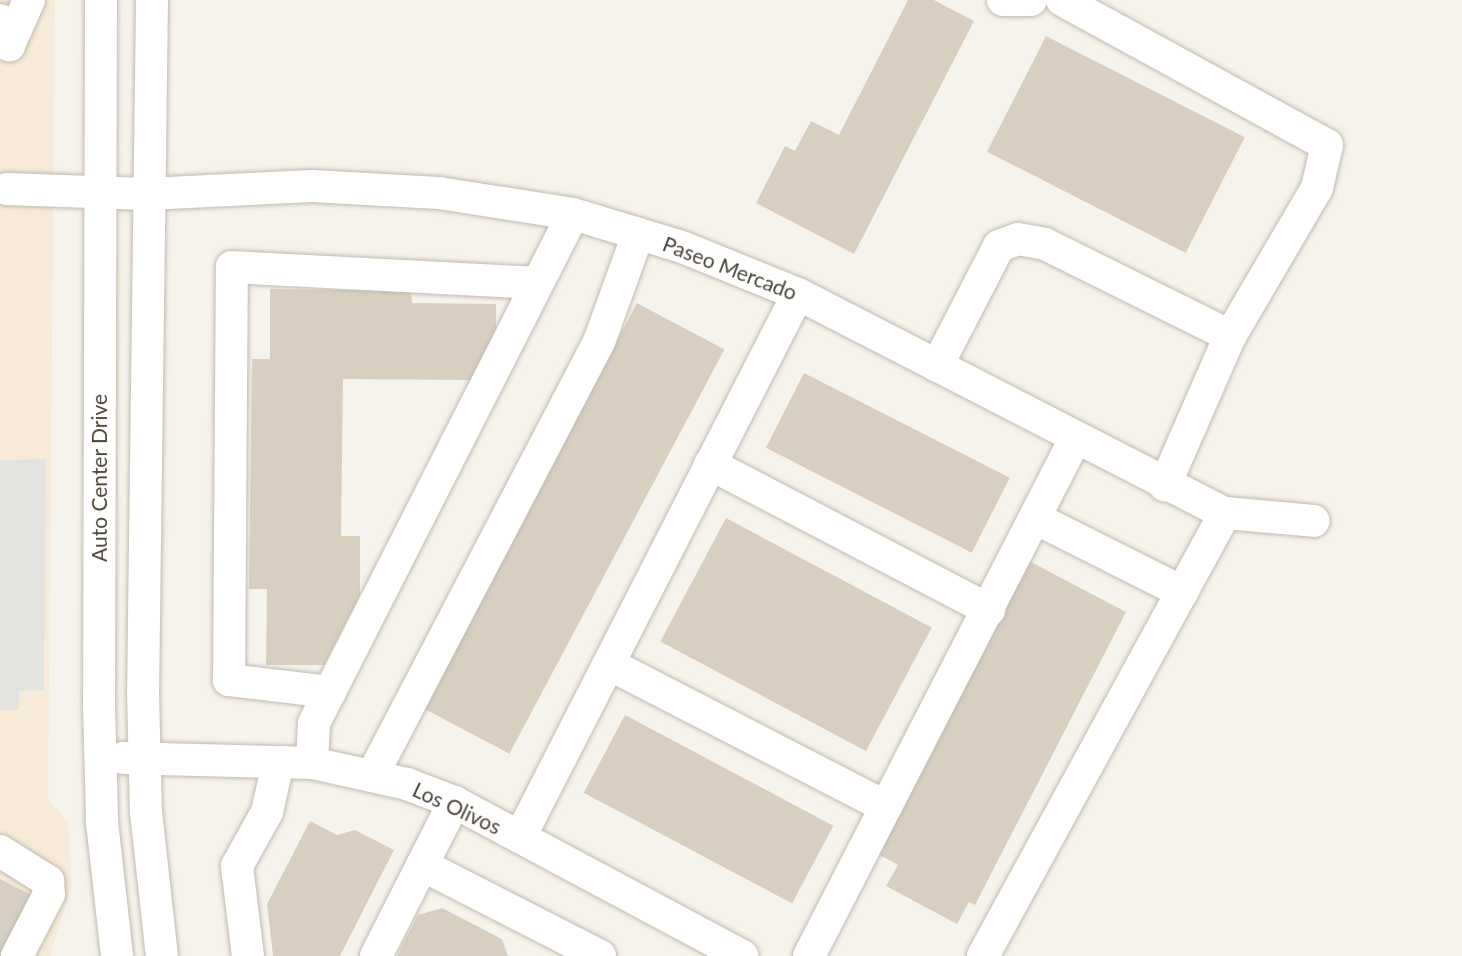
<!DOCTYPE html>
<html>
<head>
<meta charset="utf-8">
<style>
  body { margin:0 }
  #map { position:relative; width:1462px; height:956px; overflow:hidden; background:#f6f3ec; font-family:Lato,sans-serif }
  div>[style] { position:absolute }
  .commercial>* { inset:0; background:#f7ead8 }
  .parking>* { inset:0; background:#e5e3e0 }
  .building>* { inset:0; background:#d8cfc1; transform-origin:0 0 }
  .minor-tunnel>* { height:32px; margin-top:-16px; transform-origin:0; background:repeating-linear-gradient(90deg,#d4d0c8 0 32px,transparent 0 48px) }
  .roads { filter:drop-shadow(0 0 2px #c2bbae) drop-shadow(0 0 2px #c2bbae) }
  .minor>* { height:32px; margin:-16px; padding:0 16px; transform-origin:16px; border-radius:16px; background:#fff }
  span { translate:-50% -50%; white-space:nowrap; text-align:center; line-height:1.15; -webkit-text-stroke:7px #fff; paint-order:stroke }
  .street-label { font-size:21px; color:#4b4439 }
</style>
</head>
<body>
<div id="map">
  <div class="commercial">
    <div style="clip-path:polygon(0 0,55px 0,48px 799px,68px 822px,72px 883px,50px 956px,0 956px)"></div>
  </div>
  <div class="parking">
    <div style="clip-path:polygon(46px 459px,44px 690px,19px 691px,19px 710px,0 710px,0 460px)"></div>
  </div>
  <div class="building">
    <div style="clip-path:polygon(908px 0,934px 0,974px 21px,854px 254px,756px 203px,785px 146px,795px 151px,811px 121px,839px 135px)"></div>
    <div style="left:1046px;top:36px;width:223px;height:130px;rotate:27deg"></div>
    <div style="clip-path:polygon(270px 289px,411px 291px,412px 303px,496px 304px,496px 331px,472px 380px,343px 379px,341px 536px,360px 536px,360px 595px,324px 665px,266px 665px,267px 589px,249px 589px,252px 359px,270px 359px)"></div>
    <div style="left:637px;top:303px;width:99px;height:458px;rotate:28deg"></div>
    <div style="left:804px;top:373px;width:231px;height:84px;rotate:27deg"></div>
    <div style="left:726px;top:518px;width:233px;height:140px;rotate:28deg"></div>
    <div style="clip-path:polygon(1029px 561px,1126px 612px,975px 905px,969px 902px,957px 924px,886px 886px,898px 865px,878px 854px)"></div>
    <div style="left:625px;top:715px;width:236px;height:88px;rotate:28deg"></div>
    <div style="clip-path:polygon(310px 821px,337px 835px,355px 830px,394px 850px,340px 956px,273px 956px,267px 904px)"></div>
    <div style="clip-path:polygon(0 879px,39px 899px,11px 956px,0 956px)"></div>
    <div style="clip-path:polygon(442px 908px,502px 939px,508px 956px,397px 956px,418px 915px)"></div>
  </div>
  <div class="minor-tunnel">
    <div style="left:0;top:946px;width:57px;rotate:-63deg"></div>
  </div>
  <div class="roads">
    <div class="minor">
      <div style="left:101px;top:0;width:704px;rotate:90.16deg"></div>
      <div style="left:99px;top:704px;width:118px;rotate:88.5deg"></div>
      <div style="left:102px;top:822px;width:135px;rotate:83.6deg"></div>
      <div style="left:152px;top:0;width:693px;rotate:90.74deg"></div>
      <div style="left:143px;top:693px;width:119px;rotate:88.6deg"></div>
      <div style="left:146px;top:812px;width:145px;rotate:83.7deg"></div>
      <div style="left:1003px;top:0;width:28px"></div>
      <div style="left:1062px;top:0;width:302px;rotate:28.7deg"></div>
      <div style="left:1327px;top:145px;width:44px;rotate:103.1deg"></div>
      <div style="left:1317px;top:188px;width:172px;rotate:120.4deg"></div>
      <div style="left:1230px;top:336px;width:163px;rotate:113.6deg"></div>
      <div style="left:0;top:20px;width:27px;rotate:70deg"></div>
      <div style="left:9px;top:45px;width:49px;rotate:-66deg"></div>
      <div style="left:7px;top:189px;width:140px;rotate:2deg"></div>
      <div style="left:147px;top:194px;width:165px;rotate:-2.8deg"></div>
      <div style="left:312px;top:186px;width:127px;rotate:3.2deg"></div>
      <div style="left:439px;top:193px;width:136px;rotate:8.9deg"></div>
      <div style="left:573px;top:214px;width:114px;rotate:16.8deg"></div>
      <div style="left:682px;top:247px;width:125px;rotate:22.1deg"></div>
      <div style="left:798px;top:294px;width:480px;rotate:27.2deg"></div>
      <div style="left:1225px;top:513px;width:89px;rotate:5.1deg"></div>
      <div style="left:937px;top:366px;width:135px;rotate:-62.7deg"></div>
      <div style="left:999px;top:246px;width:20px;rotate:-20deg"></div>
      <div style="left:1018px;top:239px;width:27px;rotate:10deg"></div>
      <div style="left:1045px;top:244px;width:207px;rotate:26.4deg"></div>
      <div style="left:710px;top:464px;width:315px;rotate:27.6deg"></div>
      <div style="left:1035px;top:518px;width:165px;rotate:26.7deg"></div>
      <div style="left:611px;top:665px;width:309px;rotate:27.3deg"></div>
      <div style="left:330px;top:692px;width:102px;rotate:-173.2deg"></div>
      <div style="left:229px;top:680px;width:413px;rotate:-89.6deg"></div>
      <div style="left:232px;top:267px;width:305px;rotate:3deg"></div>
      <div style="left:123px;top:758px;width:189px;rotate:1.5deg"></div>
      <div style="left:312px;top:763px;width:97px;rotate:12.5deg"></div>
      <div style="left:407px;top:784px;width:50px;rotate:21deg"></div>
      <div style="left:454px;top:802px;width:327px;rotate:28.1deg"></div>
      <div style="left:312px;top:763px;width:40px;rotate:-87.1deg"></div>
      <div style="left:314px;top:723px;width:571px;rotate:-63.03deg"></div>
      <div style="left:372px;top:776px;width:490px;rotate:-62.4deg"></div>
      <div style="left:599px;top:342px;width:115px;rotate:-70.1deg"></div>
      <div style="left:520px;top:837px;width:610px;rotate:-62.89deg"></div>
      <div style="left:0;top:851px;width:57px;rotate:32deg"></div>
      <div style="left:48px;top:881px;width:13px;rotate:86deg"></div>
      <div style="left:49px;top:894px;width:70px;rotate:117.3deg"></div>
      <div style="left:422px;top:865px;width:200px;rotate:27.1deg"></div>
      <div style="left:248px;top:956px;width:91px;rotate:-97deg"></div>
      <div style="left:237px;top:866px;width:62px;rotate:-60.9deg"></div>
      <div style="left:267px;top:812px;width:50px;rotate:-77.3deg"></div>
      <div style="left:376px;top:956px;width:173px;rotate:-63.1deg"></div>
      <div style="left:809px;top:956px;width:581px;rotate:-62.77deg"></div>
      <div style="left:983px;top:956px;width:505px;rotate:-61.35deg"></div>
    </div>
  </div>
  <div class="street-label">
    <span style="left:730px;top:268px;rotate:21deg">Paseo Mercado</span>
    <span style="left:99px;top:478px;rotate:-90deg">Auto Center Drive</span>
    <span style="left:457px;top:808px;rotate:25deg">Los Olivos</span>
  </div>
</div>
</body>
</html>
